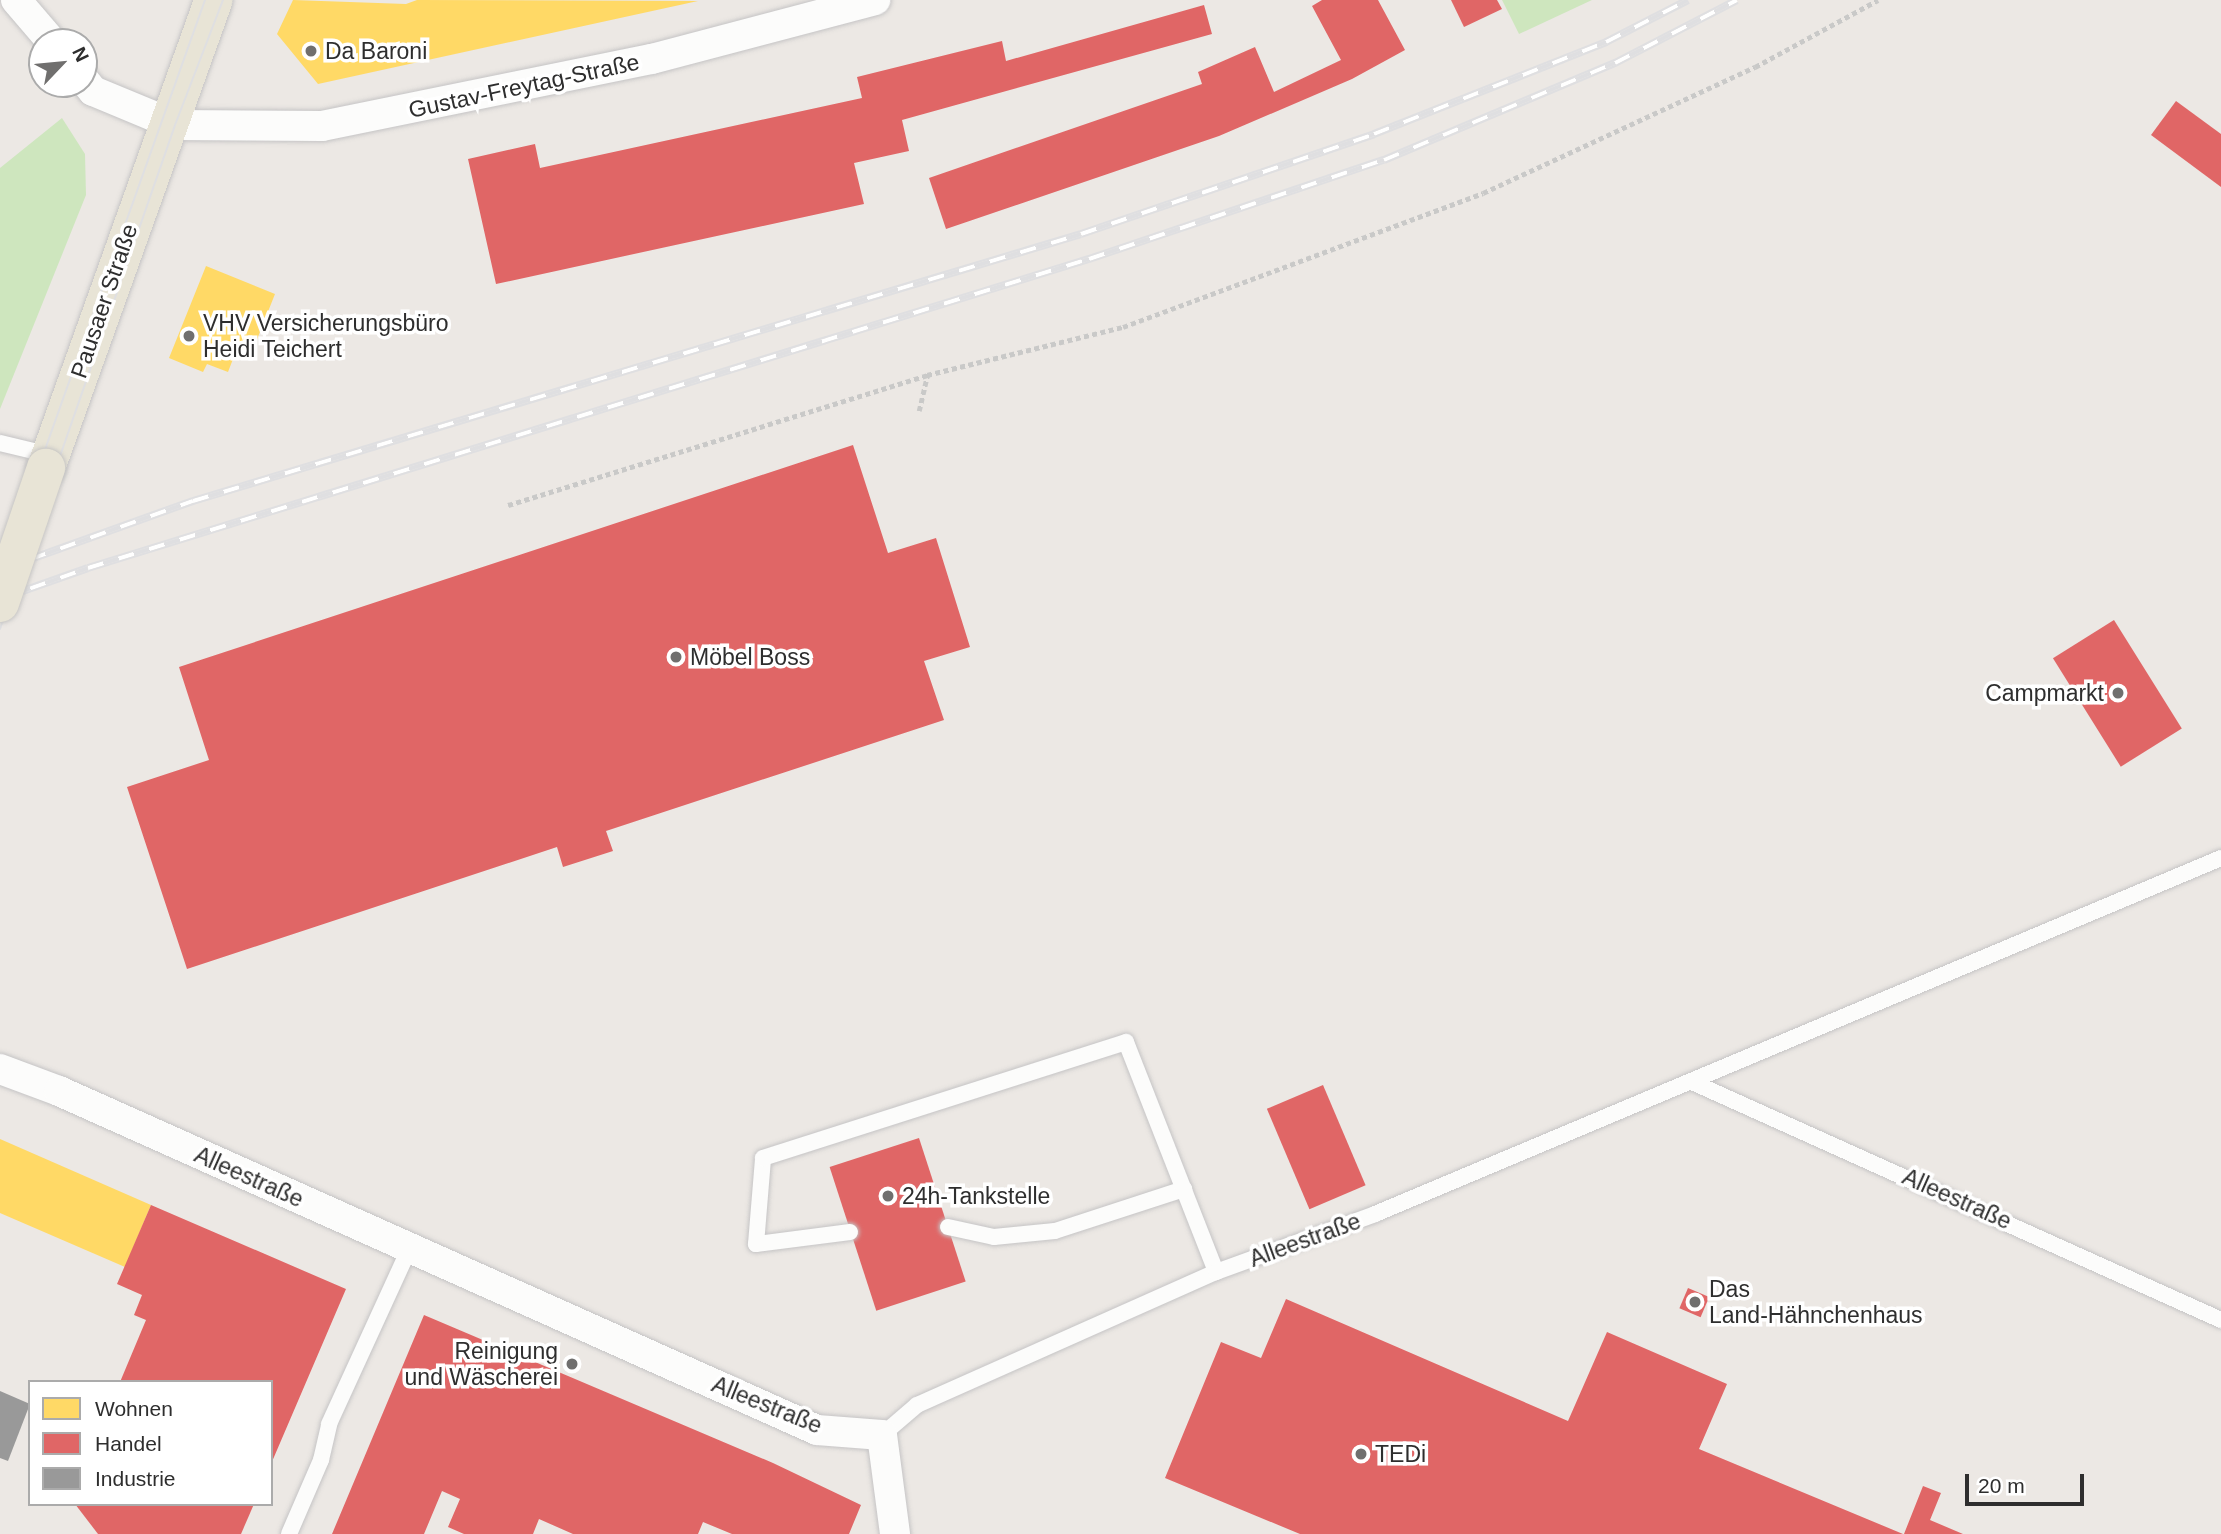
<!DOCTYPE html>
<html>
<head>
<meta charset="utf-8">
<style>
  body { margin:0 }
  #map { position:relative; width:2221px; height:1534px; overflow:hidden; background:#ece8e4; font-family:Helvetica,sans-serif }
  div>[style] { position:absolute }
  .green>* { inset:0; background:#cee6be }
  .homes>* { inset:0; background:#ffd966 }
  .shops>* { inset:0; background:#e06666; transform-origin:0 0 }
  .industry>* { inset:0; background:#999 }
  .path>* { height:4.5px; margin-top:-2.25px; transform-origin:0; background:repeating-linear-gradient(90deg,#c9c9c8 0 5px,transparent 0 8.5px) }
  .roads { filter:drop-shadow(0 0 2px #c5c4c5) drop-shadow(0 0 2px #c5c4c5) }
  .service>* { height:16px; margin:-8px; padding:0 8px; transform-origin:8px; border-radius:8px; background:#fcfcfb }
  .minor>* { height:30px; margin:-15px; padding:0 15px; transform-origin:15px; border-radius:15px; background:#fcfcfb }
  .primary>* { height:38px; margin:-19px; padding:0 19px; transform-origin:19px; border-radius:19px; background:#e8e4d6 }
  .tram>* { height:2px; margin:-1px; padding:0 1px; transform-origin:1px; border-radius:1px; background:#dfdfe1 }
  .rail>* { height:8px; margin-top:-4px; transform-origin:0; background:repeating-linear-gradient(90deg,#fff 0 16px,#dfdfe1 0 32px); box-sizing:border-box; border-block:2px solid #dfdfe1 }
  .bridges { filter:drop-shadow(0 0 2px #c6c5c4) drop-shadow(0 0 2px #c6c5c4) }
  .primary-bridge>* { height:38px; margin:-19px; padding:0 19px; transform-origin:19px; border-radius:19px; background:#e8e4d6 }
  .dots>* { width:19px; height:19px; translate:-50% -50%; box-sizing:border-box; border:4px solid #fff; border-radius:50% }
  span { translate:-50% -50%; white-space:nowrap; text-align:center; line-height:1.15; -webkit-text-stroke:7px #fff; paint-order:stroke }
  .poi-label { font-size:23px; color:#2e2e2e }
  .left { translate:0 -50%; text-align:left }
  .right { translate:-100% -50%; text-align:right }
  .street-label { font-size:23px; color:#2e2e2e }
  .legend { position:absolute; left:28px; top:1380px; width:245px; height:126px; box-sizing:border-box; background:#fff; border:2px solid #ababab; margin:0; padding:9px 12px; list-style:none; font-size:21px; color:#2e2e2e }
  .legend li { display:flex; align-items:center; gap:14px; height:35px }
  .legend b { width:35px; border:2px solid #ababab }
  .north { position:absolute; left:28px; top:28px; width:70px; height:70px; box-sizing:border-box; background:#fff; border:2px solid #ababab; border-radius:50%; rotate:64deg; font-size:19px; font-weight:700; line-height:28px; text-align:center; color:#2e2e2e }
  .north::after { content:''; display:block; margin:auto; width:24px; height:32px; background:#706f6e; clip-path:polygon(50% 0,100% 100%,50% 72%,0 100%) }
  .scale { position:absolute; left:1965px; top:1474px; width:119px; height:32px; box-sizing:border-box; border:4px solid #2e2e2e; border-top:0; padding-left:9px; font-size:21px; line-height:24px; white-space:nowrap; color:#2e2e2e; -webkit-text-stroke:5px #fff; paint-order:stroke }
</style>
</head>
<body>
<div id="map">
  <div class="green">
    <div style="clip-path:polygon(1502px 0,1592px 0,1519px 34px)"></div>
    <div style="clip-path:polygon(62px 118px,85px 154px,86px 195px,0 409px,0 168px)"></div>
  </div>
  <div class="homes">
    <div style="clip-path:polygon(293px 0,406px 4px,417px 0,698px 1px,318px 84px,277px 34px)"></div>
    <div style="clip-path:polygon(206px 266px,275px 294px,254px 347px,238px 346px,228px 372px,207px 364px,203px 372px,169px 358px)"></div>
    <div style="clip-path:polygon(0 1139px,151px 1205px,125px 1267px,0 1213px)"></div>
  </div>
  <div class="shops">
    <div style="clip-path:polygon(1322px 0,1378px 0,1405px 50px,1352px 79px,1219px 136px,946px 229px,929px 178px,1202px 84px,1198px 72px,1255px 47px,1274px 92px,1341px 60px,1312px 6px)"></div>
    <div style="clip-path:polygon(1451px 0,1497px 0,1502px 9px,1464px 27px)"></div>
    <div style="clip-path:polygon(1204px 5px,1212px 34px,902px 120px,909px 151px,854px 163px,864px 204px,496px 284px,468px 159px,535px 144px,540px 168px,862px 98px,857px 77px,1002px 41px,1006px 61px)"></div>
    <div style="clip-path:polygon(2176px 101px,2221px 134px,2221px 187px,2151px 135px)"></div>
    <div style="clip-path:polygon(853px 445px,888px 553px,936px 538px,970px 647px,924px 661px,944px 720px,606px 831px,613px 851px,563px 867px,557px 847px,187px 969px,127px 787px,209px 760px,179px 667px)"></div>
    <div style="left:2114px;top:620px;width:128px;height:72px;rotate:58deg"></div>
    <div style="left:1323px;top:1085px;width:109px;height:61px;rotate:67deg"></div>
    <div style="left:919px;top:1138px;width:151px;height:94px;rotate:72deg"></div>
    <div style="clip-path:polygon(151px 1205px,346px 1289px,271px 1464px,271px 1382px,120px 1382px,146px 1320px,134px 1315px,142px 1295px,117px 1284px)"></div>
    <div style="left:1688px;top:1288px;width:23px;height:22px;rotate:23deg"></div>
    <div style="clip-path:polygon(1286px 1299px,1568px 1421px,1607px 1332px,1727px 1384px,1699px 1449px,1903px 1534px,1300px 1534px,1165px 1478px,1221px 1342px,1261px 1358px)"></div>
    <div style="clip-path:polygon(424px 1315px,773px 1463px,861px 1505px,849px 1534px,732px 1534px,703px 1522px,698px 1534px,573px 1534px,539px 1519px,533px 1534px,464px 1534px,448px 1527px,460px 1499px,442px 1491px,424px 1534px,332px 1534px)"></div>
    <div style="clip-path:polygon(1923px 1486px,1941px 1493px,1930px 1520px,1963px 1534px,1904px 1534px)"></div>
    <div style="clip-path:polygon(75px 1504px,254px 1504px,241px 1534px,98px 1534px)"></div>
  </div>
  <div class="industry">
    <div style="clip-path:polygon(0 1391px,30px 1404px,8px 1461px,0 1458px)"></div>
  </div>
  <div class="path">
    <div style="left:919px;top:411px;width:37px;rotate:-77deg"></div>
    <div style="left:508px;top:505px;width:439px;rotate:-17.2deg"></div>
    <div style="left:927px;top:375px;width:202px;rotate:-13.8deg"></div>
    <div style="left:1123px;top:327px;width:384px;rotate:-20.4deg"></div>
    <div style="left:1483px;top:193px;width:300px;rotate:-24.9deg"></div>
    <div style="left:1755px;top:67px;width:140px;rotate:-28.6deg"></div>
  </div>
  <div class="roads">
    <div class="service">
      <div style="left:0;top:443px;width:51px;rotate:13.5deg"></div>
      <div style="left:1692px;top:1082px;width:580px;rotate:24.22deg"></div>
      <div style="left:948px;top:1227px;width:47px;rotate:12.3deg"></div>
      <div style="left:994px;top:1237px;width:61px;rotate:-5.6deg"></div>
      <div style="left:1055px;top:1231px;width:136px;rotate:-18deg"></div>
      <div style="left:850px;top:1232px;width:95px;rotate:172.7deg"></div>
      <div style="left:756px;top:1244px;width:86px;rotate:-85.3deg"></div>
      <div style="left:763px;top:1158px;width:381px;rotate:-17.7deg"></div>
      <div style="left:1126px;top:1042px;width:247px;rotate:68.6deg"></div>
      <div style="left:882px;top:1435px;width:46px;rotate:-40.6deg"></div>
      <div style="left:917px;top:1405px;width:327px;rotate:-24deg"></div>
      <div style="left:1216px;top:1272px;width:169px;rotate:-20deg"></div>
      <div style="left:1375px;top:1214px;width:918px;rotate:-22.82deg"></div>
      <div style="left:289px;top:1534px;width:81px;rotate:-66.6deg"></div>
      <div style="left:321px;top:1460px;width:37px;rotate:-77deg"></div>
      <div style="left:329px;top:1424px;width:192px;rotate:-65.4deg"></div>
    </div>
    <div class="minor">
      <div style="left:16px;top:0;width:55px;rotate:49.4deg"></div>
      <div style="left:84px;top:80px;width:14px;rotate:51deg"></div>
      <div style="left:93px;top:91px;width:89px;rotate:22.5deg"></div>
      <div style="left:175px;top:125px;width:147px;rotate:0.4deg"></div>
      <div style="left:322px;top:126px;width:337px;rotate:-11.5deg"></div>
      <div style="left:652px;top:59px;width:231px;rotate:-14.8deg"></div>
      <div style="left:0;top:1069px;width:63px;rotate:20.4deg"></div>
      <div style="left:59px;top:1091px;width:830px;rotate:24.1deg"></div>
      <div style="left:817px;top:1430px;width:65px;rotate:4.4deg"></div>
      <div style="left:882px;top:1435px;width:100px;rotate:82.5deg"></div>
    </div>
    <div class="primary">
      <div style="left:46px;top:468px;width:497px;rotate:-70.3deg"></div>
    </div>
  </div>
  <div class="tram">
    <div style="left:0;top:576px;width:611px;rotate:-70.41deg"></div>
    <div style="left:0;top:629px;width:534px;rotate:-70.85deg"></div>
    <div style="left:175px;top:125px;width:134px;rotate:-69deg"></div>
  </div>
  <div class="rail">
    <div style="left:0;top:570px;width:205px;rotate:-19.7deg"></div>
    <div style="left:193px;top:501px;width:927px;rotate:-16.73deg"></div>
    <div style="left:1081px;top:234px;width:310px;rotate:-18.8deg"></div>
    <div style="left:1374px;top:134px;width:250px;rotate:-21.6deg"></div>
    <div style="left:1606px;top:42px;width:92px;rotate:-27.1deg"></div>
    <div style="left:0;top:599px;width:93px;rotate:-19.4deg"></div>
    <div style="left:88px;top:568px;width:1048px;rotate:-17.16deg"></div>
    <div style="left:1089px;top:259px;width:311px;rotate:-18.6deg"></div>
    <div style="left:1384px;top:160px;width:251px;rotate:-22.8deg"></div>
    <div style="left:1615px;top:63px;width:137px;rotate:-27.3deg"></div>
  </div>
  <div class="bridges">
    <div class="primary-bridge">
      <div style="left:0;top:603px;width:143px;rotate:-71.2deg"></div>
    </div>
  </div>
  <div class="dots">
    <div style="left:311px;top:51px;background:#706f6e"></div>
    <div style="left:189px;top:336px;background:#706f6e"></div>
    <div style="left:676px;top:657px;background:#706f6e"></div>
    <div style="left:2118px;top:693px;background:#706f6e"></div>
    <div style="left:888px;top:1196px;background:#706f6e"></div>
    <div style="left:1695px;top:1302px;background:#706f6e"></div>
    <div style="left:572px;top:1364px;background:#706f6e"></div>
    <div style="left:1361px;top:1454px;background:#706f6e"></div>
  </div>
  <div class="poi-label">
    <span class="left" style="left:325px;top:51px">Da Baroni</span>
    <span class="left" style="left:203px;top:336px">VHV Versicherungsbüro<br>Heidi Teichert</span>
    <span class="left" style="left:690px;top:657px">Möbel Boss</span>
    <span class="right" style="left:2104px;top:693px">Campmarkt</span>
    <span class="left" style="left:902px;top:1196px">24h-Tankstelle</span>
    <span class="left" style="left:1709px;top:1302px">Das<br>Land-Hähnchenhaus</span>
    <span class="right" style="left:558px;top:1364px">Reinigung<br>und Wäscherei</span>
    <span class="left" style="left:1375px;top:1454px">TEDi</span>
  </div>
  <div class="street-label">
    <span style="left:524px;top:86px;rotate:-12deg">Gustav-Freytag-Straße</span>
    <span style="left:104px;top:301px;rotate:-71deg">Pausaer Straße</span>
    <span style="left:249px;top:1177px;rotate:24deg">Alleestraße</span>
    <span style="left:1957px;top:1199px;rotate:24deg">Alleestraße</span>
    <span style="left:1305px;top:1240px;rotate:-20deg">Alleestraße</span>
    <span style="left:767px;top:1405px;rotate:22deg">Alleestraße</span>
  </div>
  <ul class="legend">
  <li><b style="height:19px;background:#ffd966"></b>Wohnen</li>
  <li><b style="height:19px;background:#e06666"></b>Handel</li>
  <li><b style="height:19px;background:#999"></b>Industrie</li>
  </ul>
  <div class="north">N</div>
  <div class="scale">20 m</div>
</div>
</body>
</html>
